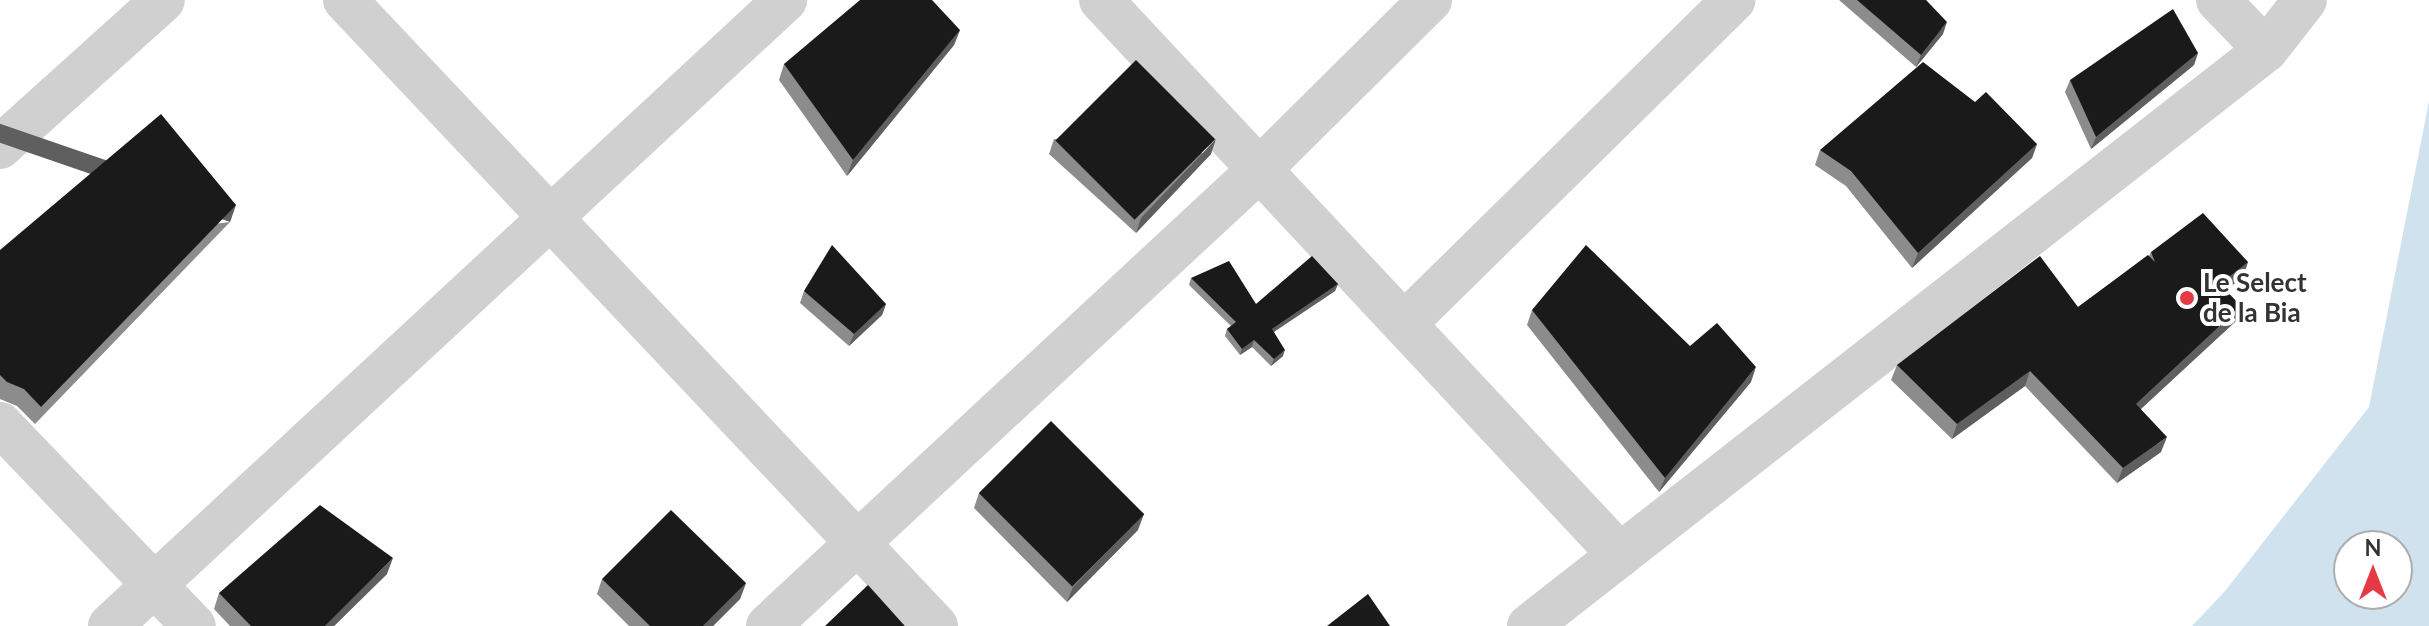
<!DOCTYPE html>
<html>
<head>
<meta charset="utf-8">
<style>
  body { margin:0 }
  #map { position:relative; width:2429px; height:626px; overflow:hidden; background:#fff; font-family:Lato,sans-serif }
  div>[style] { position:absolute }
  .water>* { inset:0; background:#cfe2ee }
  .street>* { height:44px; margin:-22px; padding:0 22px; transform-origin:22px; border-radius:22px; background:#d0d0d0 }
  .wall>* { inset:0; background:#8c8c8c }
  .shaded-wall>* { inset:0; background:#5f5f5f; transform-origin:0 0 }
  .building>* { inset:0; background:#1a1a1a; transform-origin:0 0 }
  .dots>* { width:22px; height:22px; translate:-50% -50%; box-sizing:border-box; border:4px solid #fff; border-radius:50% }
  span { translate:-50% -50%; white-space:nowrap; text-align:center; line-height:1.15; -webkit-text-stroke:8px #fff; paint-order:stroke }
  .poi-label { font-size:26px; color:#333; font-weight:700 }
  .left { translate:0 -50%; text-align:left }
  .north { position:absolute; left:2333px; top:530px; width:80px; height:80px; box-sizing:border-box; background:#fff; border:2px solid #adadad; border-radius:50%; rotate:0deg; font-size:22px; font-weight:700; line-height:32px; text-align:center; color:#333 }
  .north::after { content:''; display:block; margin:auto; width:28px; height:36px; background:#e63946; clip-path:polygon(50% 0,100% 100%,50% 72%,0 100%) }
</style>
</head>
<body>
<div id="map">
  <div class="water">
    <div style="clip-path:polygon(evenodd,2429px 101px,2429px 626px,2192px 626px,2225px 591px,2369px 407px,2429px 101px,2349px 546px,2397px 546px,2397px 594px,2349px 594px,2349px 546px)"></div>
  </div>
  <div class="street">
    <div style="left:345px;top:0;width:861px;rotate:46.65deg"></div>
    <div style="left:1101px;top:0;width:760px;rotate:46.92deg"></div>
    <div style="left:2218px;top:0;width:69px;rotate:46.2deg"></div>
    <div style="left:0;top:147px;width:219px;rotate:-42deg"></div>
    <div style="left:1404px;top:324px;width:462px;rotate:-44.5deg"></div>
    <div style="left:0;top:424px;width:280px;rotate:46.2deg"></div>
    <div style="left:110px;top:626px;width:921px;rotate:-42.84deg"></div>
    <div style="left:768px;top:626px;width:670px;rotate:-42.88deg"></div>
    <div style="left:1259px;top:170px;width:241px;rotate:-44.8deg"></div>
    <div style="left:1529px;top:626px;width:935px;rotate:-38.01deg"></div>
    <div style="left:2266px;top:50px;width:63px;rotate:-52deg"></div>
  </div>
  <div class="wall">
    <div style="clip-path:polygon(1839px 0,1926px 0,1943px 34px,1916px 67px)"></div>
    <div style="clip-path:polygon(960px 30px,954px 45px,847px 176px,779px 80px,784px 64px)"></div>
    <div style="clip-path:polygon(2198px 53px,2194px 65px,2091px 149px,2065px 92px,2070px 80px)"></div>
    <div style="clip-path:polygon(1975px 102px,2037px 144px,2032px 158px,1912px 268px,1846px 186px,1815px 165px,1820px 150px)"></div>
    <div style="clip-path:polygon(1054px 139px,1211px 154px,1136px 233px,1049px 154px)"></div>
    <div style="clip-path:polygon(230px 222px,35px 424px,17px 406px,0 399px,0 250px)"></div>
    <div style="clip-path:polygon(2151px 252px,2248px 262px,2243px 277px,2226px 290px,2236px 321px,2141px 409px,2161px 452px,2117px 483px,2025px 386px,1952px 439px,1891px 380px,1897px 365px,2078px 307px,2149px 256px)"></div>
    <div style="clip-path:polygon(1191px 278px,1256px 304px,1338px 284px,1335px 291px,1274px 332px,1283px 356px,1271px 366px,1252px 347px,1240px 355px,1225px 336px,1227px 329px,1231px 326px,1189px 285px)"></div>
    <div style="clip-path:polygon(804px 291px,886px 304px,882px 315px,849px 346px,800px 303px)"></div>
    <div style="clip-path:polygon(1532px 310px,1690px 346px,1751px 382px,1659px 492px,1527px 325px)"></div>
    <div style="clip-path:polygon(979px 493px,1138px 530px,1067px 602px,974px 508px)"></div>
    <div style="clip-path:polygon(387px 574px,334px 626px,230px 626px,214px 609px,219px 593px)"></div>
    <div style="clip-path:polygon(602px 579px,746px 583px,740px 599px,713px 626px,629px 626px,597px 594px)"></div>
  </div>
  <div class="shaded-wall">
    <div style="clip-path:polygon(1947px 22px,1943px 34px,1916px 67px,1921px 55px)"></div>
    <div style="clip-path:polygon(960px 30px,954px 45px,847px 176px,853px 160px)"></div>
    <div style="clip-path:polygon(2198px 53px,2194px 65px,2091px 149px,2096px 137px)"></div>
    <div style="clip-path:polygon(1216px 139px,1211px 154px,1136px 233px,1141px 218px)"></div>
    <div style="clip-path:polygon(2037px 144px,2032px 158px,1912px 268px,1918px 253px)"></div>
    <div style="left:236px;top:205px;width:18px;height:281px;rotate:109deg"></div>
    <div style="clip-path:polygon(2248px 262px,2243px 277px,2214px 299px,2220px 284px)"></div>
    <div style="clip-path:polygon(1338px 284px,1335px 291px,1269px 335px,1272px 329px)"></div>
    <div style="clip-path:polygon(886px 304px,882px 315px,849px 346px,854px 334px)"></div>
    <div style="clip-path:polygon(2241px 306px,2236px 321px,2131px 418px,2136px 404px)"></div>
    <div style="clip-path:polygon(1254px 340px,1252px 347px,1240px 355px,1242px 349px)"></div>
    <div style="clip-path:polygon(1285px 350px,1283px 356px,1271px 366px,1274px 359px)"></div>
    <div style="clip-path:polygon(1756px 367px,1751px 382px,1659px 492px,1665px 478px)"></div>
    <div style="clip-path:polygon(2030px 371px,2025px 386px,1952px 439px,1957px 424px)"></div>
    <div style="clip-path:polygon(2167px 437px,2161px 452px,2117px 483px,2123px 468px)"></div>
    <div style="clip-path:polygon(1144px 514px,1138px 530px,1067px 602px,1073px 587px)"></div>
    <div style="clip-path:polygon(393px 558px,387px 574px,334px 626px,325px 626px)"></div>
    <div style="clip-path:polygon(746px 583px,740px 599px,713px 626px,703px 626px)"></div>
  </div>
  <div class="building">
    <div style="clip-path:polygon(860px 0,932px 0,960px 30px,853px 160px,784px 64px)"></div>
    <div style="clip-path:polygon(1857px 0,1926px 0,1947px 22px,1921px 55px)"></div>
    <div style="clip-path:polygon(2173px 9px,2198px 53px,2096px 137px,2070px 80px)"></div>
    <div style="left:1136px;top:60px;width:112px;height:114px;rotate:45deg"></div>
    <div style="clip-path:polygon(1923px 62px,1975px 102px,1986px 92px,2037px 144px,1918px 253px,1851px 171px,1820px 150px)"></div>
    <div style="clip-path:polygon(161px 114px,236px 205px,41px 407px,24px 389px,7px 382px,0 375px,0 250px)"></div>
    <div style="clip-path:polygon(2203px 213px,2248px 262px,2220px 284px,2241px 306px,2136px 404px,2167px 437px,2123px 468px,2030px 371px,1957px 424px,1897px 365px,2040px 256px,2078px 307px,2148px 255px,2155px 262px,2151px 252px)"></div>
    <div style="clip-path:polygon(832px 245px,886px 304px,854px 334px,804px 291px)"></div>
    <div style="clip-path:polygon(1586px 245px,1690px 346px,1717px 323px,1756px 367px,1665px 478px,1532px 310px)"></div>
    <div style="clip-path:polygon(1312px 256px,1338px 284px,1272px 329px,1285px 350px,1274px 359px,1254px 340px,1242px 349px,1227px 329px,1236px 322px,1191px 278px,1229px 261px,1256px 304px)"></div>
    <div style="left:1051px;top:421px;width:132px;height:102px;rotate:45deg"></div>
    <div style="clip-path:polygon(320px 505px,393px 558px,325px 626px,251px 626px,219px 593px)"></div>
    <div style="clip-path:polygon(671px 510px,746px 583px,703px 626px,650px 626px,602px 579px)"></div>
    <div style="clip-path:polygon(868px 585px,905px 626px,825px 626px)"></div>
    <div style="clip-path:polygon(1368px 594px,1390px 626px,1327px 626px)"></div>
  </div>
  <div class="dots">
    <div style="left:2187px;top:298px;background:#e63946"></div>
  </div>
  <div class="poi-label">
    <span class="left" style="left:2203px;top:298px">Le Select<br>de la Bia</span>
  </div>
  <div class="north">N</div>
</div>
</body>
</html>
